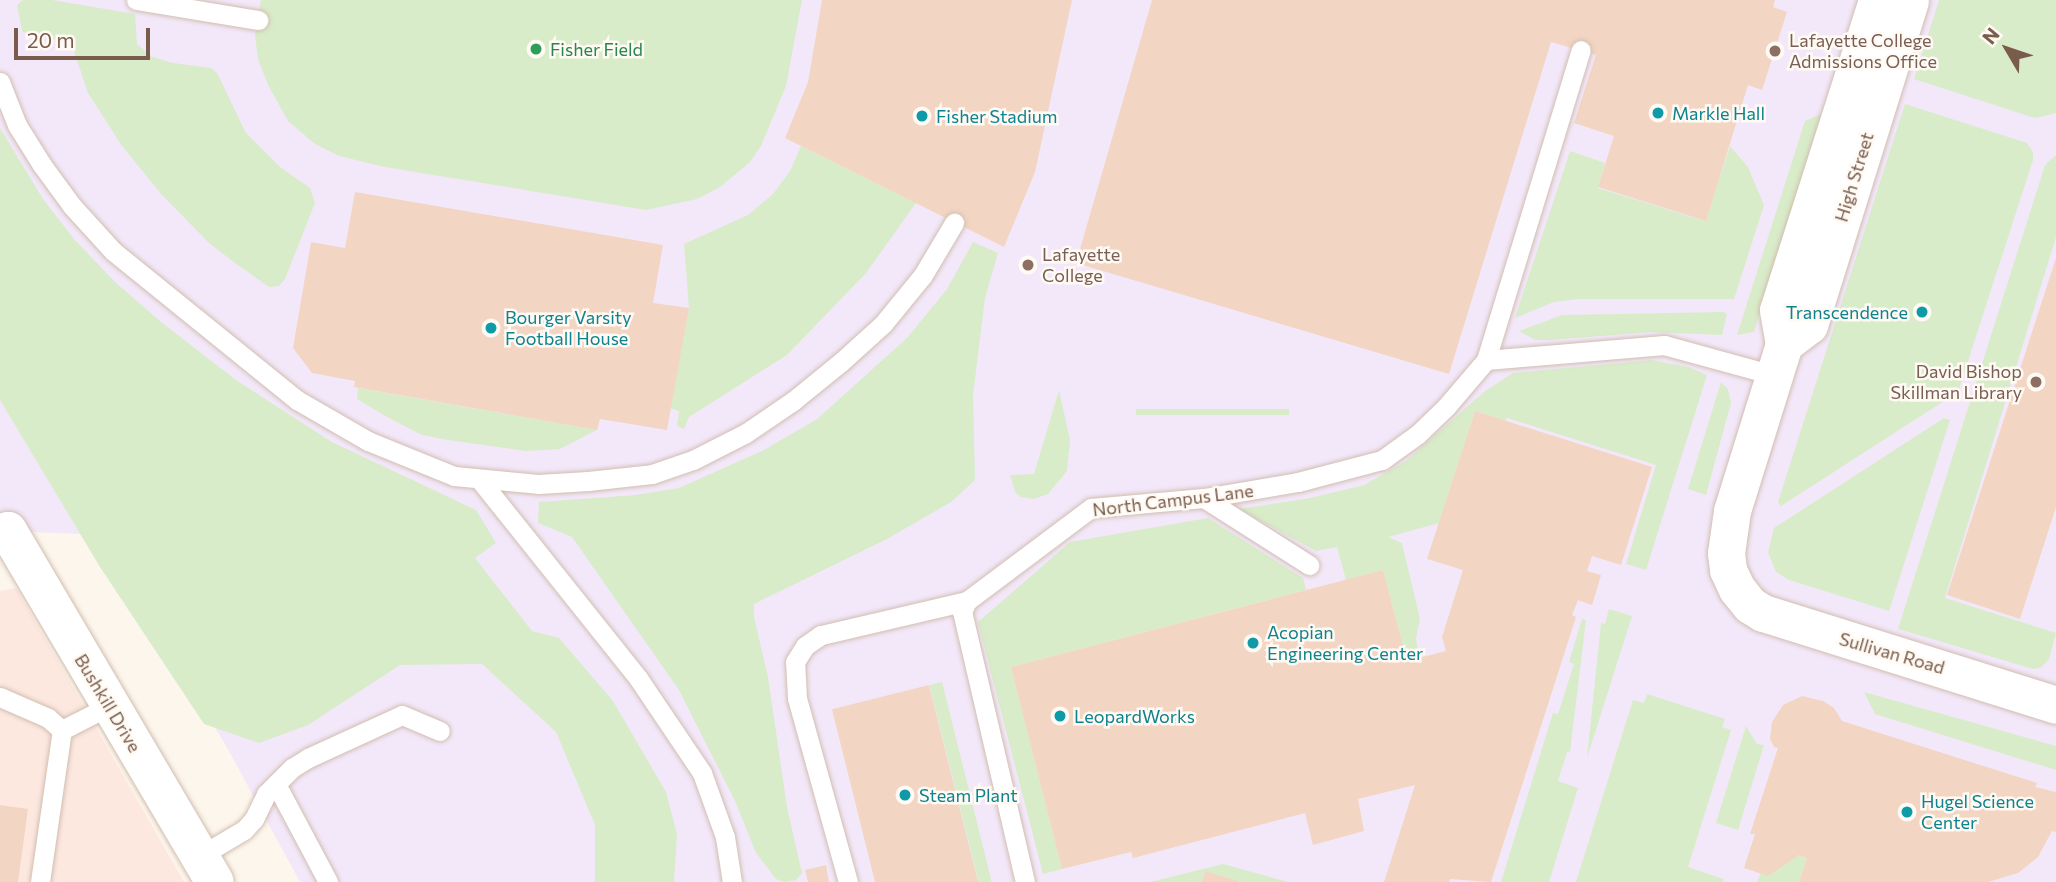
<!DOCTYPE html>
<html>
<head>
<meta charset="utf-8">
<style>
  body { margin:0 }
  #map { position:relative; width:2056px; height:882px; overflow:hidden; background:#fdf6ec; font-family:Commissioner,sans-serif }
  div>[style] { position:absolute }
  .commercial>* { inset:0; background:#fde8e0 }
  .education>* { inset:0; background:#f3e8fa }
  .green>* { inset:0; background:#d8ecc9; transform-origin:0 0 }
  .building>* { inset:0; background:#f3d5c3; transform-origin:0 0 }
  .roads { filter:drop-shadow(0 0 2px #d1beb0) drop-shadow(0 0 2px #d1beb0) }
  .lane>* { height:19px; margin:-9.5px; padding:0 9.5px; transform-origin:9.5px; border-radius:9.5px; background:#fff }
  .street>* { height:37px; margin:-18.5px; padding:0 18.5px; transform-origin:18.5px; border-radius:18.5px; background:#fff }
  .secondary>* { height:38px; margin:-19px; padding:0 19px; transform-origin:19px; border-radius:19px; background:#fff }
  .dots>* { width:19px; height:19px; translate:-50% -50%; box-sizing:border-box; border:4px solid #fffaf3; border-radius:50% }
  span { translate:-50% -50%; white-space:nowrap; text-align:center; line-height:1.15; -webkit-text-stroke:5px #fffaf3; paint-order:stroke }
  .education-label { font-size:18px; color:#785e54 }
  .left { translate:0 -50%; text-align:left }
  .right { translate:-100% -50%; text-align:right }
  .leisure-label { font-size:18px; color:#27864d }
  .culture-label { font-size:18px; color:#0d838f }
  .street-label { font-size:18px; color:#7a5c4d }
  .north { position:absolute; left:1972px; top:14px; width:70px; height:70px; -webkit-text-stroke:5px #fffaf3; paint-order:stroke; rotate:309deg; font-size:19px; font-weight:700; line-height:28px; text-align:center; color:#7a5c4d }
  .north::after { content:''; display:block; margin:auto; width:24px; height:32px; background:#7a5c4d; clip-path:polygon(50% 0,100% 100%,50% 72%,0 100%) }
  .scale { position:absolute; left:14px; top:28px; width:136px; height:32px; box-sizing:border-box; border:4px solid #7a5c4d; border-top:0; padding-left:9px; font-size:21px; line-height:24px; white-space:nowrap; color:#7a5c4d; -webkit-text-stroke:5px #fffaf3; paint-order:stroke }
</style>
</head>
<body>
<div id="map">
  <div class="commercial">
    <div style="clip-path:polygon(16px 588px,184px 882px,0 882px,0 591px)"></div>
  </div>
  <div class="education">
    <div style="clip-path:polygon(0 0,2056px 0,2056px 882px,300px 882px,230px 753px,102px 535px,8px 531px,0 535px)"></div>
  </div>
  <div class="green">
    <div style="clip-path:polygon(23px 0,52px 0,135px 14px,137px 44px,150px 56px,173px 63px,211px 68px,217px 73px,246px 133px,280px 167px,310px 188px,315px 203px,285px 279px,279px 286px,269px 287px,235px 263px,209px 243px,162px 195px,122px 146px,88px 93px,71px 42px,31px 36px,22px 31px,17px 5px)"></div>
    <div style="clip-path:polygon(261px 0,802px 0,786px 86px,761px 146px,750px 162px,720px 187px,697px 199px,646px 210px,385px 167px,339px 156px,315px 144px,288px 121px,268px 85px,258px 59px,255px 35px)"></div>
    <div style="clip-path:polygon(1939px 0,2056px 0,2056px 113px,2035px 118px,1914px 79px)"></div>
    <div style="clip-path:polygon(1905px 104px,2027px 143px,2033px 152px,2033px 160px,1958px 392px,1781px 506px,1778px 502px)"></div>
    <div style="clip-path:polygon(1821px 114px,1754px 332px,1737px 335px,1805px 121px)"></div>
    <div style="clip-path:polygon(0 128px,43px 199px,74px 239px,115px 282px,161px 322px,236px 380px,332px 442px,476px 510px,496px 543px,475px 558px,532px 631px,559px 638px,613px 701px,666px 792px,677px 834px,674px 882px,595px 882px,595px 825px,556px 732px,482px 664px,400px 665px,308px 725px,259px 743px,204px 724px,100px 567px,0 400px)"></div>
    <div style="clip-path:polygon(801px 146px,916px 203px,866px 273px,787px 355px,689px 417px,684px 429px,677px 426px,679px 411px,670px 408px,689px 308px,684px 244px,748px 215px,773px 194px,790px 171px)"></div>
    <div style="clip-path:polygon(1730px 146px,1748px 167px,1764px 205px,1734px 299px,1578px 299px,1554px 302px,1515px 318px,1570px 151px,1605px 163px,1598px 188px,1705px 221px)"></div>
    <div style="clip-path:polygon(2056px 155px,2056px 237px,1945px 598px,2056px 633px,2049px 659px,2042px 667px,2033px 669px,1898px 629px,2045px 165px)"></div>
    <div style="clip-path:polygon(973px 242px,998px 253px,985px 298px,973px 395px,975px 480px,951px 502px,887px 539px,754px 604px,754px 617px,768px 677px,787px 807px,802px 873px,796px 880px,785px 882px,776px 879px,756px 853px,735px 801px,679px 690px,572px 537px,538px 523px,539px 502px,635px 495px,679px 488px,764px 450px,817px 419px,907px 338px,947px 289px)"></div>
    <div style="clip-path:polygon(1723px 312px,1727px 314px,1722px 335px,1651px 332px,1549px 340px,1535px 340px,1519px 331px,1562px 315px)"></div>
    <div style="clip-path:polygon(1651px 360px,1688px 367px,1707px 375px,1646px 570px,1626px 564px,1656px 465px,1507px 418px,1505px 421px,1475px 411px,1439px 523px,1388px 537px,1402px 543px,1420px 619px,1416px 638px,1419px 659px,1407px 661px,1383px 570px,1346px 580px,1337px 547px,1316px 551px,1239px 509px,1310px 498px,1364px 485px,1406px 461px,1485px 391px,1513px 373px)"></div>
    <div style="clip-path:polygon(1721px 382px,1728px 389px,1731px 403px,1706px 495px,1688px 489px)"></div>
    <div style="clip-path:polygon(358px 388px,597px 430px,560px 449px,526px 451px,448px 440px,422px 435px,387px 417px,357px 399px)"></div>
    <div style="clip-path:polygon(1059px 390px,1070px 440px,1067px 471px,1048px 494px,1034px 499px,1021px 497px,1015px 492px,1010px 475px,1034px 474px)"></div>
    <div style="left:1289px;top:409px;width:6px;height:153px;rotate:90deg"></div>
    <div style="clip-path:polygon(1944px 418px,1950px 420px,1889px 611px,1789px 580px,1776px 572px,1768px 552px,1774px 528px)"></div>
    <div style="clip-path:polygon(1208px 518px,1303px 578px,1306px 590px,1011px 667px,1062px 869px,1043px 874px,978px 622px,1070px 542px)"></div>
    <div style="clip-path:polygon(1609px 609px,1632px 616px,1587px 758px,1601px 623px,1605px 624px)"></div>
    <div style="clip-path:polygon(1582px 619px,1586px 620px,1570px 752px,1567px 752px,1558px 781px,1578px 788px,1549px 882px,1501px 882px,1553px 713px,1558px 714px,1574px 664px,1569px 662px)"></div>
    <div style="left:942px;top:682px;width:205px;height:13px;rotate:76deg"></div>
    <div style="clip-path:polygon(1864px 692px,2056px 746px,2056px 770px,1875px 714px)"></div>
    <div style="clip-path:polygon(1647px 694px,1725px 719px,1722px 727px,1731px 730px,1688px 867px,1724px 879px,1723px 882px,1576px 882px,1633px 700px,1644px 703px)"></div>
    <div style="clip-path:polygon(1746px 726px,1757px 744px,1764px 745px,1738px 830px,1716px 823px)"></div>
    <div style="clip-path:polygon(1799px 855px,1807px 858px,1799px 882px,1757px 882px,1761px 873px)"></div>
    <div style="clip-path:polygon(1223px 864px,1288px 882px,1240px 882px,1205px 871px,1202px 882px,1150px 882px)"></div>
  </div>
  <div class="building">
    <div style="clip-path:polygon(822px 0,1072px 0,1035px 172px,1004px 247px,785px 138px,808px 82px)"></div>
    <div style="clip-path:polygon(1152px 0,1775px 0,1773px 7px,1787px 12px,1762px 90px,1748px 85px,1706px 221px,1598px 187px,1614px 136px,1574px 123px,1596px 55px,1551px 42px,1449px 374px,1076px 263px)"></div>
    <div style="clip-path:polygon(355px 192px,663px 245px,653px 303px,689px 308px,667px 430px,600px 419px,597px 430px,354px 387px,355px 381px,312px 373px,293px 348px,311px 242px,345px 248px)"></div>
    <div style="clip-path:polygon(2056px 258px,2056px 507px,2020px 619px,1947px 595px)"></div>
    <div style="clip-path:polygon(1475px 411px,1652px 467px,1621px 565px,1592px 556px,1587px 571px,1601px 575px,1597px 589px,1592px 605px,1578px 600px,1572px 615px,1576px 617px,1491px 882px,1450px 879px,1449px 882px,1384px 882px,1415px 785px,1358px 799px,1364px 831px,1313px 845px,1305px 813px,1133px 858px,1131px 852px,1062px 869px,1011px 667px,1383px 570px,1407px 661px,1446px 651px,1442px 637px,1463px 570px,1427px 559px)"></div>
    <div style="left:929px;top:685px;width:203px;height:100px;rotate:76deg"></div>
    <div style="clip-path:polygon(1802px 696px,1823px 701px,1834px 708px,1842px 721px,2037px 783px,2035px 787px,2056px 792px,2056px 832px,2052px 831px,2038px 857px,2018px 873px,1988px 882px,1799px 882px,1807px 858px,1799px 855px,1768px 876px,1744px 868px,1755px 834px,1750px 834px,1778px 748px,1774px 747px,1770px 739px,1772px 722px,1783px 705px)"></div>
    <div style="clip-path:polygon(0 805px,28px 809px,18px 882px,0 882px)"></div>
    <div style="clip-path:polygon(826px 865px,829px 882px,808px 882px,805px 870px)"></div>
    <div style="clip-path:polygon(1205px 871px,1238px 881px,1238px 882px,1202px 882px)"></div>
  </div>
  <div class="roads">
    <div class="lane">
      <div style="left:136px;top:0;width:124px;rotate:9.3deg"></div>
      <div style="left:0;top:82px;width:46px;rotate:68.4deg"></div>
      <div style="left:17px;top:125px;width:47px;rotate:58deg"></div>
      <div style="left:42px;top:165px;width:51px;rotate:53.8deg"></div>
      <div style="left:72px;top:206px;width:61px;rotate:47.7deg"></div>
      <div style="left:113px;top:251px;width:237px;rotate:39deg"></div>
      <div style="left:297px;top:400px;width:82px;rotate:30deg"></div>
      <div style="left:368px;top:441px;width:93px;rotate:22.1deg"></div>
      <div style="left:454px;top:476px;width:84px;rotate:5.4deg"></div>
      <div style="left:538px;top:484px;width:50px;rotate:-3.4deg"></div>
      <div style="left:588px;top:481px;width:64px;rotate:-6.2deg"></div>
      <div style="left:652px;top:474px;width:43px;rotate:-18.9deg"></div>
      <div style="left:693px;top:460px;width:59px;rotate:-27deg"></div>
      <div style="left:746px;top:433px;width:57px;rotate:-34.2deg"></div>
      <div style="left:793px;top:401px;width:62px;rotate:-39.1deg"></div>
      <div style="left:841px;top:362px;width:57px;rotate:-42.1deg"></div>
      <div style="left:883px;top:324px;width:63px;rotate:-50.8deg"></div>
      <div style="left:923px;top:275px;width:61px;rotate:-59.2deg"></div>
      <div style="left:1486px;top:360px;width:179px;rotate:-4.8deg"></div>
      <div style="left:1664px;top:345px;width:114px;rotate:15.3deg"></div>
      <div style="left:480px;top:480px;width:253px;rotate:51.4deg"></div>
      <div style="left:638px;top:678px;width:115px;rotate:56deg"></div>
      <div style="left:702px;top:773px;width:68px;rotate:70.2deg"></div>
      <div style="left:725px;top:837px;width:46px;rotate:81.2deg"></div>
      <div style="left:1204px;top:498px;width:125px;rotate:32.5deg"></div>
      <div style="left:0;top:697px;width:52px;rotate:23.6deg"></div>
      <div style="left:48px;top:718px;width:18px;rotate:41deg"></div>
      <div style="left:62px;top:730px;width:53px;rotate:-27.1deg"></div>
      <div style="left:276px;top:784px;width:111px;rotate:62deg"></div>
      <div style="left:200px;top:856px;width:51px;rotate:-30.6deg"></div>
      <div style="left:244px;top:830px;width:15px;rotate:-48deg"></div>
      <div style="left:254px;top:819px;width:28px;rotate:-64deg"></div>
      <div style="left:266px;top:794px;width:37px;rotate:-45deg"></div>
      <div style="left:292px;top:768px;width:19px;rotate:-32deg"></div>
      <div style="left:308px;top:758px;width:103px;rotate:-24.6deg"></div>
      <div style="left:402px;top:715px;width:41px;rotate:22.8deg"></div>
      <div style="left:40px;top:882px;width:154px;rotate:-81.8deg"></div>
      <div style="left:848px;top:882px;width:191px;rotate:-105.5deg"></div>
      <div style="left:797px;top:698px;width:36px;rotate:-93deg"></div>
      <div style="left:795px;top:662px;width:19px;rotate:-58deg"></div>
      <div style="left:805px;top:646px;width:19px;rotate:-35deg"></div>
      <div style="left:821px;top:635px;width:150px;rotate:-13.1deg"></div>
      <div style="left:1025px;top:882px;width:277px;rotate:-103.1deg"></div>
      <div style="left:962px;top:612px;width:12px;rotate:-66deg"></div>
      <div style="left:967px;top:601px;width:155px;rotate:-36.9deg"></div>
      <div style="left:1091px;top:508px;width:113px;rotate:-5.1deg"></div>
      <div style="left:1204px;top:498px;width:95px;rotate:-9.7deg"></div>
      <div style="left:1298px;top:482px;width:87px;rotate:-14.7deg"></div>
      <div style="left:1382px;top:460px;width:44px;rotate:-35.8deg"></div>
      <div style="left:1418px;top:434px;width:39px;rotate:-44deg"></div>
      <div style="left:1446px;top:407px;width:62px;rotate:-49.6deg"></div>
      <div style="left:1486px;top:360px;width:324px;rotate:-73deg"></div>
    </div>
    <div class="street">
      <div style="left:1877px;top:0;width:325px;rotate:107.7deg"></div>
      <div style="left:1778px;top:310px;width:35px;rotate:80deg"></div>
      <div style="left:1784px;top:344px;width:175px;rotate:107.3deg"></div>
      <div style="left:1732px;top:511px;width:42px;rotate:98.1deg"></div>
      <div style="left:1726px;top:553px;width:17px;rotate:83deg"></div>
      <div style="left:1728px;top:570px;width:21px;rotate:65deg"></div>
      <div style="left:1737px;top:589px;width:21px;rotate:51deg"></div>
      <div style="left:1750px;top:605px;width:15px;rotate:32deg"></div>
      <div style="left:1763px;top:613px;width:307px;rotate:17.4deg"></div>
      <div style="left:1784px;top:344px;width:31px;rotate:-37deg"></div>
      <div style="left:1809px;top:325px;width:340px;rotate:-72.7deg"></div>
    </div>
    <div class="secondary">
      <div style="left:0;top:535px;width:9px;rotate:-27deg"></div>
      <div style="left:8px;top:531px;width:407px;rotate:59.5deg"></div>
    </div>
  </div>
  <div class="dots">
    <div style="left:536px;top:49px;background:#2e9e5b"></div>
    <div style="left:1775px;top:51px;background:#8d6e63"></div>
    <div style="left:1658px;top:113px;background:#0f9aa8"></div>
    <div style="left:922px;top:116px;background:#0f9aa8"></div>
    <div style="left:1028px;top:265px;background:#8d6e63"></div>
    <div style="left:1922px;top:312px;background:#0f9aa8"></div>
    <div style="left:491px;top:328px;background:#0f9aa8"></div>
    <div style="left:2036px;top:382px;background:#8d6e63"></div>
    <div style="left:1253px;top:643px;background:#0f9aa8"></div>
    <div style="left:1060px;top:716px;background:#0f9aa8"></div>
    <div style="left:905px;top:795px;background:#0f9aa8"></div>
    <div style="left:1907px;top:812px;background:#0f9aa8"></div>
  </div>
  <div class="education-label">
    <span class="left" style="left:1789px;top:51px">Lafayette College<br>Admissions Office</span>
    <span class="left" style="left:1042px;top:265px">Lafayette<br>College</span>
    <span class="right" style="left:2022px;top:382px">David Bishop<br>Skillman Library</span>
  </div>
  <div class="leisure-label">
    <span class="left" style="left:550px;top:49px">Fisher Field</span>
  </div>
  <div class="culture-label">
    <span class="left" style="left:1672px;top:113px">Markle Hall</span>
    <span class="left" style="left:936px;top:116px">Fisher Stadium</span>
    <span class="right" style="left:1908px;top:312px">Transcendence</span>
    <span class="left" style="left:505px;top:328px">Bourger Varsity<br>Football House</span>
    <span class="left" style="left:1267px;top:643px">Acopian<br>Engineering Center</span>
    <span class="left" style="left:1074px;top:716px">LeopardWorks</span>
    <span class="left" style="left:919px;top:795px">Steam Plant</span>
    <span class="left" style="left:1921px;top:812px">Hugel Science<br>Center</span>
  </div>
  <div class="street-label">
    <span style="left:1854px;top:177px;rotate:-73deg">High Street</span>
    <span style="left:1173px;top:500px;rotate:-7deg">North Campus Lane</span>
    <span style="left:1892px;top:653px;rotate:16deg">Sullivan Road</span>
    <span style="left:108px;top:703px;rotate:59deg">Bushkill Drive</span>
  </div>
  <div class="north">N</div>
  <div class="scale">20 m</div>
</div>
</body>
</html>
